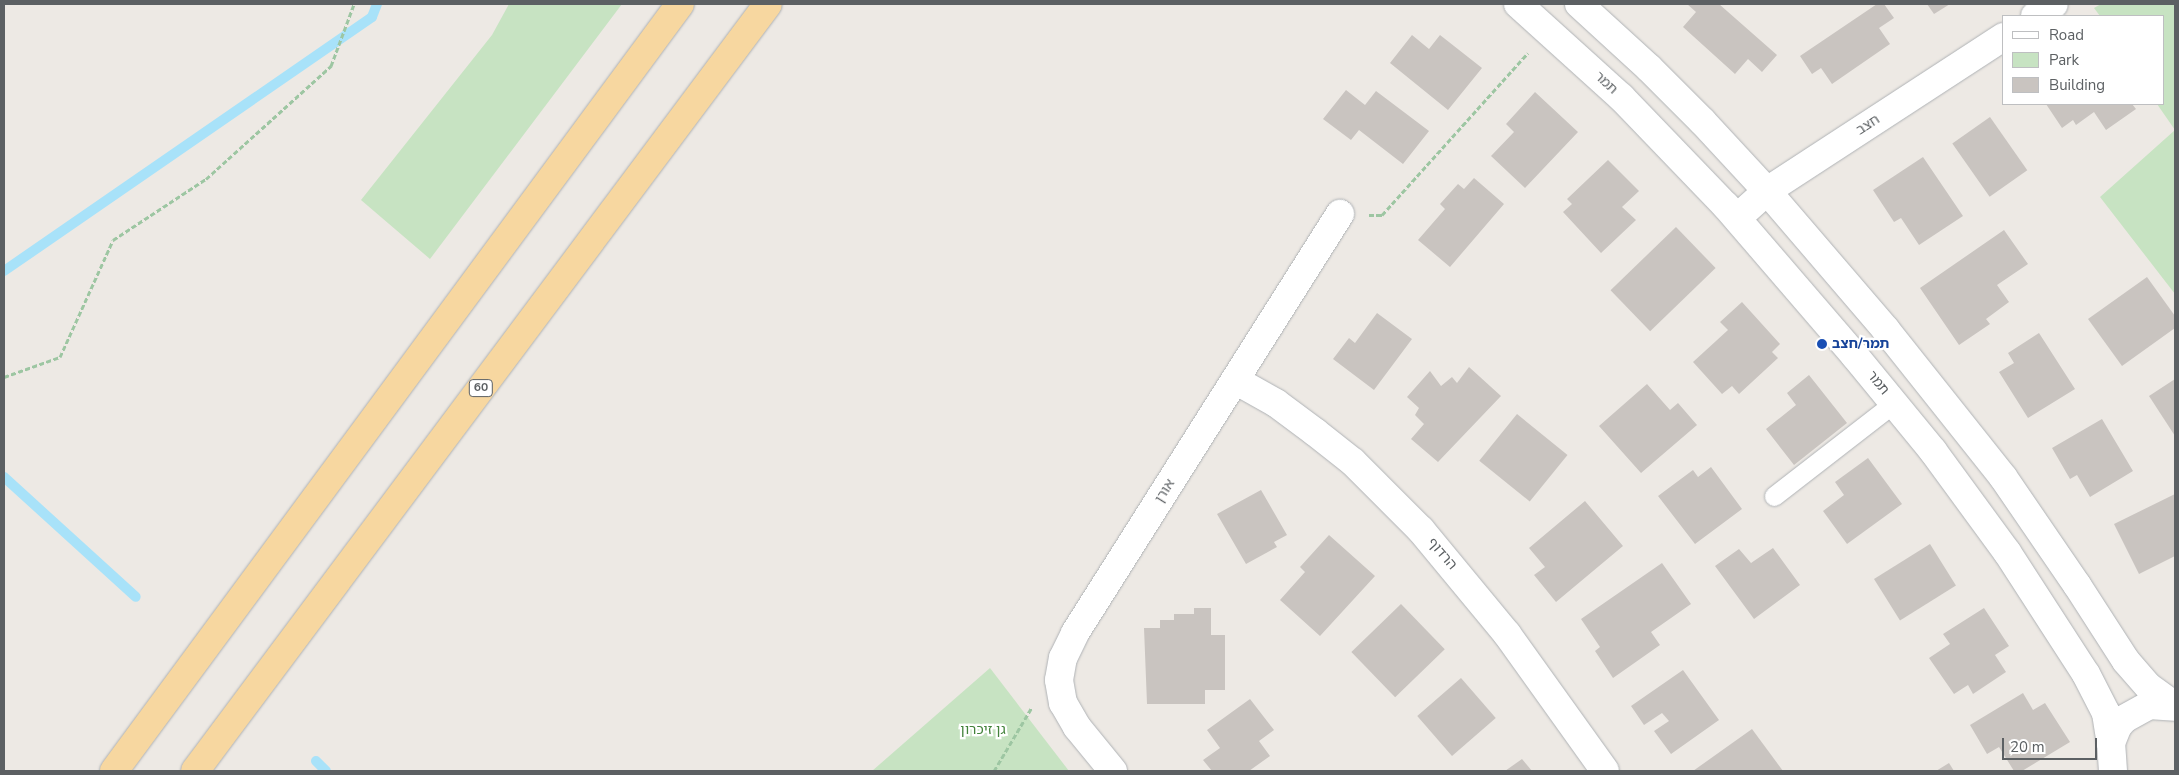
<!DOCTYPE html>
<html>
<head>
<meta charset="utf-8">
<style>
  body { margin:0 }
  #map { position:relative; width:2179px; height:775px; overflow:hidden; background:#ede9e4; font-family:"Nunito Sans","Noto Sans Hebrew",sans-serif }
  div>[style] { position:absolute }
  .green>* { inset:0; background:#c7e3c2 }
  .stream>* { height:10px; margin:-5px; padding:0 5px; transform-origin:5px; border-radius:5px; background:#a8e2f9 }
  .building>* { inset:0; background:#c9c4c0; transform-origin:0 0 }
  .path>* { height:3px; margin-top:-1.5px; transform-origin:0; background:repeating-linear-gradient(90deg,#9dc6a2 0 5px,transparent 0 7.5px) }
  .roads { filter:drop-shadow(0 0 1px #afb2b5) drop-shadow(0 0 1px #afb2b5) }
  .service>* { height:19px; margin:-9.5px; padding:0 9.5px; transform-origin:9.5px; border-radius:9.5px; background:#fff }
  .minor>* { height:28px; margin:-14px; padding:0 14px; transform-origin:14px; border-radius:14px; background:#fff }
  .tertiary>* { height:28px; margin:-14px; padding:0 14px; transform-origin:14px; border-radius:14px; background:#fff }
  .trunk>* { height:28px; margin:-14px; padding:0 14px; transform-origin:14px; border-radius:14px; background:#f7d7a0 }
  .dots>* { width:14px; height:14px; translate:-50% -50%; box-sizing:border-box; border:2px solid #fff; border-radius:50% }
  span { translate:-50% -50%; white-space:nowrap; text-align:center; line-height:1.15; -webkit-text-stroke:4.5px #fff; paint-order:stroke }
  .shield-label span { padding:1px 4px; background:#fff; border:1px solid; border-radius:4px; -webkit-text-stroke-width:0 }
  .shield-label { font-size:12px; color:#5c6063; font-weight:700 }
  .street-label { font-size:14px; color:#5c6063 }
  .transit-label { font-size:14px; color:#164399; font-weight:700 }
  .left { translate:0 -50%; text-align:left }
  .park-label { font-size:14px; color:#43823b }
  .frame { position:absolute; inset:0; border:5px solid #5c6063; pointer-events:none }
  .legend { position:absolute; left:2002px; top:15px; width:162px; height:90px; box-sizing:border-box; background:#fff; border:1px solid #bebfc1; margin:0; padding:6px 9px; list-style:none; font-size:15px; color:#5c6063 }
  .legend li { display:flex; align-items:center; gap:10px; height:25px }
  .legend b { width:25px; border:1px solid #bebfc1 }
  .scale { position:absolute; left:2002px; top:738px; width:95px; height:22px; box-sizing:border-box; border:2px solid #5c6063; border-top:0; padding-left:6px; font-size:15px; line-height:18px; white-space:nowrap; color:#5c6063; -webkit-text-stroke:4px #fff; paint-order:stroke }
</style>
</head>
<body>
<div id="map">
  <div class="green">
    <div style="clip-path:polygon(509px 4px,622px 4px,430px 259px,361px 200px,492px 35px)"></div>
    <div style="clip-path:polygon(2101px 4px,2175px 4px,2175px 294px,2100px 197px,2175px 130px,2157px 104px,2163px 104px,2163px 16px,2100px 16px,2094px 8px)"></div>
    <div style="clip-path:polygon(990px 668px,1069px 771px,872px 771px)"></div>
  </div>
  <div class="stream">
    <div style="left:4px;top:271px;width:447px;rotate:-34.6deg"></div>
    <div style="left:372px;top:17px;width:14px;rotate:-69deg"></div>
    <div style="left:4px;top:477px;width:178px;rotate:42.3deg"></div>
    <div style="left:316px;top:761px;width:14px;rotate:45deg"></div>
  </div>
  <div class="building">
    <div style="clip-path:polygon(1687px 4px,1719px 4px,1777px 55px,1762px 72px,1748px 59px,1735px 74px,1683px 27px,1696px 12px)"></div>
    <div style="clip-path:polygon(1877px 4px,1884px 4px,1894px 18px,1879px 28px,1890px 44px,1832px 84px,1821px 68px,1812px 74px,1800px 56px)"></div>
    <div style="clip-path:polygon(1927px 4px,1950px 4px,1934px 14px)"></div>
    <div style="clip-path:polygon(1412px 35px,1429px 49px,1440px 35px,1482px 68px,1448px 110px,1390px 63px)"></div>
    <div style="clip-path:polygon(1346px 90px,1365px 105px,1376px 91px,1429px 131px,1403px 164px,1359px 130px,1351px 140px,1323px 119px)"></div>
    <div style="clip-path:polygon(1535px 92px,1578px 132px,1525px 188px,1491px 156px,1514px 132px,1506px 124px)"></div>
    <div style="clip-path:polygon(2046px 104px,2132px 104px,2136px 109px,2106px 130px,2094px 112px,2076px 125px,2073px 120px,2062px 128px)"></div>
    <div style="left:1990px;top:117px;width:65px;height:46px;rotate:55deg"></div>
    <div style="clip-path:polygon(1923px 157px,1963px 216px,1919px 245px,1901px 218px,1894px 222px,1873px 190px)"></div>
    <div style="clip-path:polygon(1608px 160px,1639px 191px,1622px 207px,1636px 220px,1601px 253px,1563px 212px,1572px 204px,1567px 199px)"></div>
    <div style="clip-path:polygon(1474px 178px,1504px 204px,1450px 267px,1418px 240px,1445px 209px,1440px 204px,1458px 184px,1464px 189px)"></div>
    <div style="left:1676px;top:227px;width:57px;height:91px;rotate:46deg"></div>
    <div style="clip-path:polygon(2004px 230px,2028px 264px,1997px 285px,2009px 302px,1986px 319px,1990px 324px,1959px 345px,1920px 288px)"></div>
    <div style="clip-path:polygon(2147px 277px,2175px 316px,2175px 328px,2122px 366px,2088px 319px)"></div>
    <div style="clip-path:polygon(1742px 302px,1780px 344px,1772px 352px,1778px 358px,1739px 394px,1732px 386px,1722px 394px,1693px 362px,1728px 330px,1720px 322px)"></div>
    <div style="clip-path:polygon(1377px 313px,1412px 339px,1374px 390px,1333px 359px,1349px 338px,1355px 343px)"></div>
    <div style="clip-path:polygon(2039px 333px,2075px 389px,2028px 418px,1999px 372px,2014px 363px,2008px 353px)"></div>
    <div style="clip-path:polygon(1469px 367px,1501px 396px,1438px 462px,1411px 439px,1424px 424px,1415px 415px,1419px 408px,1407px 397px,1430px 371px,1441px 386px,1452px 377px,1457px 383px)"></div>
    <div style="clip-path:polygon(1809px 375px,1847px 423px,1794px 465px,1766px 429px,1796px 405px,1787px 393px)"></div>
    <div style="clip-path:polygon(2175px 379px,2175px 436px,2149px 396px)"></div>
    <div style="clip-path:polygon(1647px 384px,1670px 410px,1678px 403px,1697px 425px,1641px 473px,1599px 426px)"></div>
    <div style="left:1517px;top:414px;width:65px;height:60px;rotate:39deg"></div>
    <div style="clip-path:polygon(2102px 419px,2133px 471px,2090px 497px,2077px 475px,2070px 479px,2052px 448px)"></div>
    <div style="clip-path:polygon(1868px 458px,1902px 504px,1847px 544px,1823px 511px,1844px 495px,1835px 482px)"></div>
    <div style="clip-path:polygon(1711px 467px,1742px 509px,1695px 544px,1658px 496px,1693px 470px,1698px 477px)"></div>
    <div style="clip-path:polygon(1261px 490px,1287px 535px,1274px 542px,1277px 547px,1246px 564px,1217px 514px)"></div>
    <div style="clip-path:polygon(2175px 494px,2175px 556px,2139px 574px,2114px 524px)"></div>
    <div style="clip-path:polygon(1585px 501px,1623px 546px,1556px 602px,1534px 575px,1545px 567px,1529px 548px)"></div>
    <div style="clip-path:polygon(1329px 535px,1375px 576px,1320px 636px,1280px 600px,1305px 572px,1300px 567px)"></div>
    <div style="left:1930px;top:544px;width:49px;height:66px;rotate:58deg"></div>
    <div style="clip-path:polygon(1773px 548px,1800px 585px,1754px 619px,1715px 566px,1739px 549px,1751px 563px)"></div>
    <div style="clip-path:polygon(1662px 563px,1691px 604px,1651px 632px,1660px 645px,1613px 678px,1595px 651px,1600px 647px,1581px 619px)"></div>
    <div style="left:1401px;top:604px;width:63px;height:69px;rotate:46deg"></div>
    <div style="clip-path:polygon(1194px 608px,1211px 608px,1211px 635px,1225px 635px,1225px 690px,1205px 690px,1205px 704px,1147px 704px,1144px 628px,1160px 628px,1160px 620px,1174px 620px,1174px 614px,1194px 614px)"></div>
    <div style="clip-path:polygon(1984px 608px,2009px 646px,1995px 655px,2006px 672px,1973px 694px,1968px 685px,1954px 694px,1929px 658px,1950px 644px,1943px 634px)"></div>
    <div style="clip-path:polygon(1683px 670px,1719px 720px,1671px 754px,1654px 731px,1669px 721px,1662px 713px,1644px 725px,1631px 706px)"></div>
    <div style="left:1461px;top:678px;width:53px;height:58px;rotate:49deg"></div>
    <div style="clip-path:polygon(2023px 693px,2033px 710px,2045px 703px,2070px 742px,2022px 771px,2014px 771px,1999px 747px,1987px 754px,1970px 725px)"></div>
    <div style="clip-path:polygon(1250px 699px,1274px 730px,1259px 741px,1270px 756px,1249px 771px,1212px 771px,1203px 760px,1220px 748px,1207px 730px)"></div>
    <div style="clip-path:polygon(1752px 729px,1783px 771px,1693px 771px)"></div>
    <div style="clip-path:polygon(1522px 759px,1532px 771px,1505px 771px)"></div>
    <div style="clip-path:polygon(1949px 763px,1954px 771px,1936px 771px)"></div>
  </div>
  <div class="path">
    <div style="left:1369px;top:215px;width:13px"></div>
    <div style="left:1382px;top:215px;width:218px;rotate:-48deg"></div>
    <div style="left:4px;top:377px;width:59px;rotate:-19.7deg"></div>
    <div style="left:60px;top:357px;width:128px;rotate:-65.6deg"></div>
    <div style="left:113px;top:240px;width:111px;rotate:-33.3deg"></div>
    <div style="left:206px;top:179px;width:169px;rotate:-42.1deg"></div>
    <div style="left:331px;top:66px;width:66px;rotate:-69.6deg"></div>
    <div style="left:994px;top:771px;width:74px;rotate:-59.3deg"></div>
  </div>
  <div class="roads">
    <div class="service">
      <div style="left:1774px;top:496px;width:152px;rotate:-37.8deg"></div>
    </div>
    <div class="minor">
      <div style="left:1235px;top:380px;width:47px;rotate:29.3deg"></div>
      <div style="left:1276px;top:403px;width:49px;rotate:36.6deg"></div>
      <div style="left:1315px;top:432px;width:48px;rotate:38.3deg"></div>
      <div style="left:1353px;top:462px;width:96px;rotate:45deg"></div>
      <div style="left:1421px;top:530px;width:135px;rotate:50.4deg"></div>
      <div style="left:1507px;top:634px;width:168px;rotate:54.4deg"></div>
      <div style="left:1113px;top:771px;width:57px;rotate:-129.3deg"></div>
      <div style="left:1077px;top:727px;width:28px;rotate:-120deg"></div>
      <div style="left:1063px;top:703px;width:23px;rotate:-100deg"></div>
      <div style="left:1059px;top:680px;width:22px;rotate:-80deg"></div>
      <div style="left:1063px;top:658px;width:28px;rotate:-64deg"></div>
      <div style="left:1075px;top:633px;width:496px;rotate:-57.7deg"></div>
    </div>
    <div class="tertiary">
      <div style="left:1518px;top:4px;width:139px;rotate:42.1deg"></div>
      <div style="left:1621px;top:97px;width:151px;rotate:46.1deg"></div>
      <div style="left:1726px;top:206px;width:198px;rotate:49.3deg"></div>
      <div style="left:1855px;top:356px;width:123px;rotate:50.6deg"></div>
      <div style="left:1933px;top:451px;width:125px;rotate:53.8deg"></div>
      <div style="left:2007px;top:552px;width:145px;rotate:57.1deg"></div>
      <div style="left:2086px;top:674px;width:44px;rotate:62.9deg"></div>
      <div style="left:2106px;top:713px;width:30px;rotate:81deg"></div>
      <div style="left:1579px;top:4px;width:95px;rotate:42.4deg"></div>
      <div style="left:1649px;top:68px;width:76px;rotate:45deg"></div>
      <div style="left:1703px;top:122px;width:94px;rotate:47.2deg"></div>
      <div style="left:1767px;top:191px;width:183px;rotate:49.4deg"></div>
      <div style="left:1886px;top:330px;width:188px;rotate:51.5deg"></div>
      <div style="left:2003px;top:477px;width:131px;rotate:55.6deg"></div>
      <div style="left:2077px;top:585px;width:90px;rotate:57.2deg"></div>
      <div style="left:2126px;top:661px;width:35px;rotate:49deg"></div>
      <div style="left:2149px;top:687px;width:32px;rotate:36deg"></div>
      <div style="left:2035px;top:16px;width:22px;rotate:-32deg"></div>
      <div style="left:1737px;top:218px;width:40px;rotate:-42deg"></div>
      <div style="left:1767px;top:191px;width:282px;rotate:-33.1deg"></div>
      <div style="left:2113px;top:771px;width:28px;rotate:-94deg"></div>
      <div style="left:2111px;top:743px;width:18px;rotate:-68deg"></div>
      <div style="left:2118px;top:726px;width:9px;rotate:-49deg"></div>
      <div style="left:2124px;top:719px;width:29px;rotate:-29deg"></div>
      <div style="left:2149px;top:705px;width:26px;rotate:4deg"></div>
    </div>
    <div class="trunk">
      <div style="left:114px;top:771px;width:953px;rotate:-53.57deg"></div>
      <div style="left:195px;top:771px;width:957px;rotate:-53.24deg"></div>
    </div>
  </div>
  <div class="dots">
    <div style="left:1822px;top:344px;background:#1a4fb4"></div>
  </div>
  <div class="shield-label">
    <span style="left:481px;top:388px">60</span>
  </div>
  <div class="street-label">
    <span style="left:1606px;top:83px;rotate:43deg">תמר</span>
    <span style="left:1868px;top:125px;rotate:-33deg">חצב</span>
    <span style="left:1878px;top:383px;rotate:51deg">תמר</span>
    <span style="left:1165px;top:491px;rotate:-58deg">אורן</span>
    <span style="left:1442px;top:554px;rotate:49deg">הרדוף</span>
  </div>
  <div class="transit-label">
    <span class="left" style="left:1832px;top:344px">תמר/חצב</span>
  </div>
  <div class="park-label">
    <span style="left:983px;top:730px">גן זיכרון</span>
  </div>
  <div class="frame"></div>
  <ul class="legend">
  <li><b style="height:6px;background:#fff"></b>Road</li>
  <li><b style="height:14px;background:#c7e3c2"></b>Park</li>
  <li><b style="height:14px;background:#c9c4c0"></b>Building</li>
  </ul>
  <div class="scale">20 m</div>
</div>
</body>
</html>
